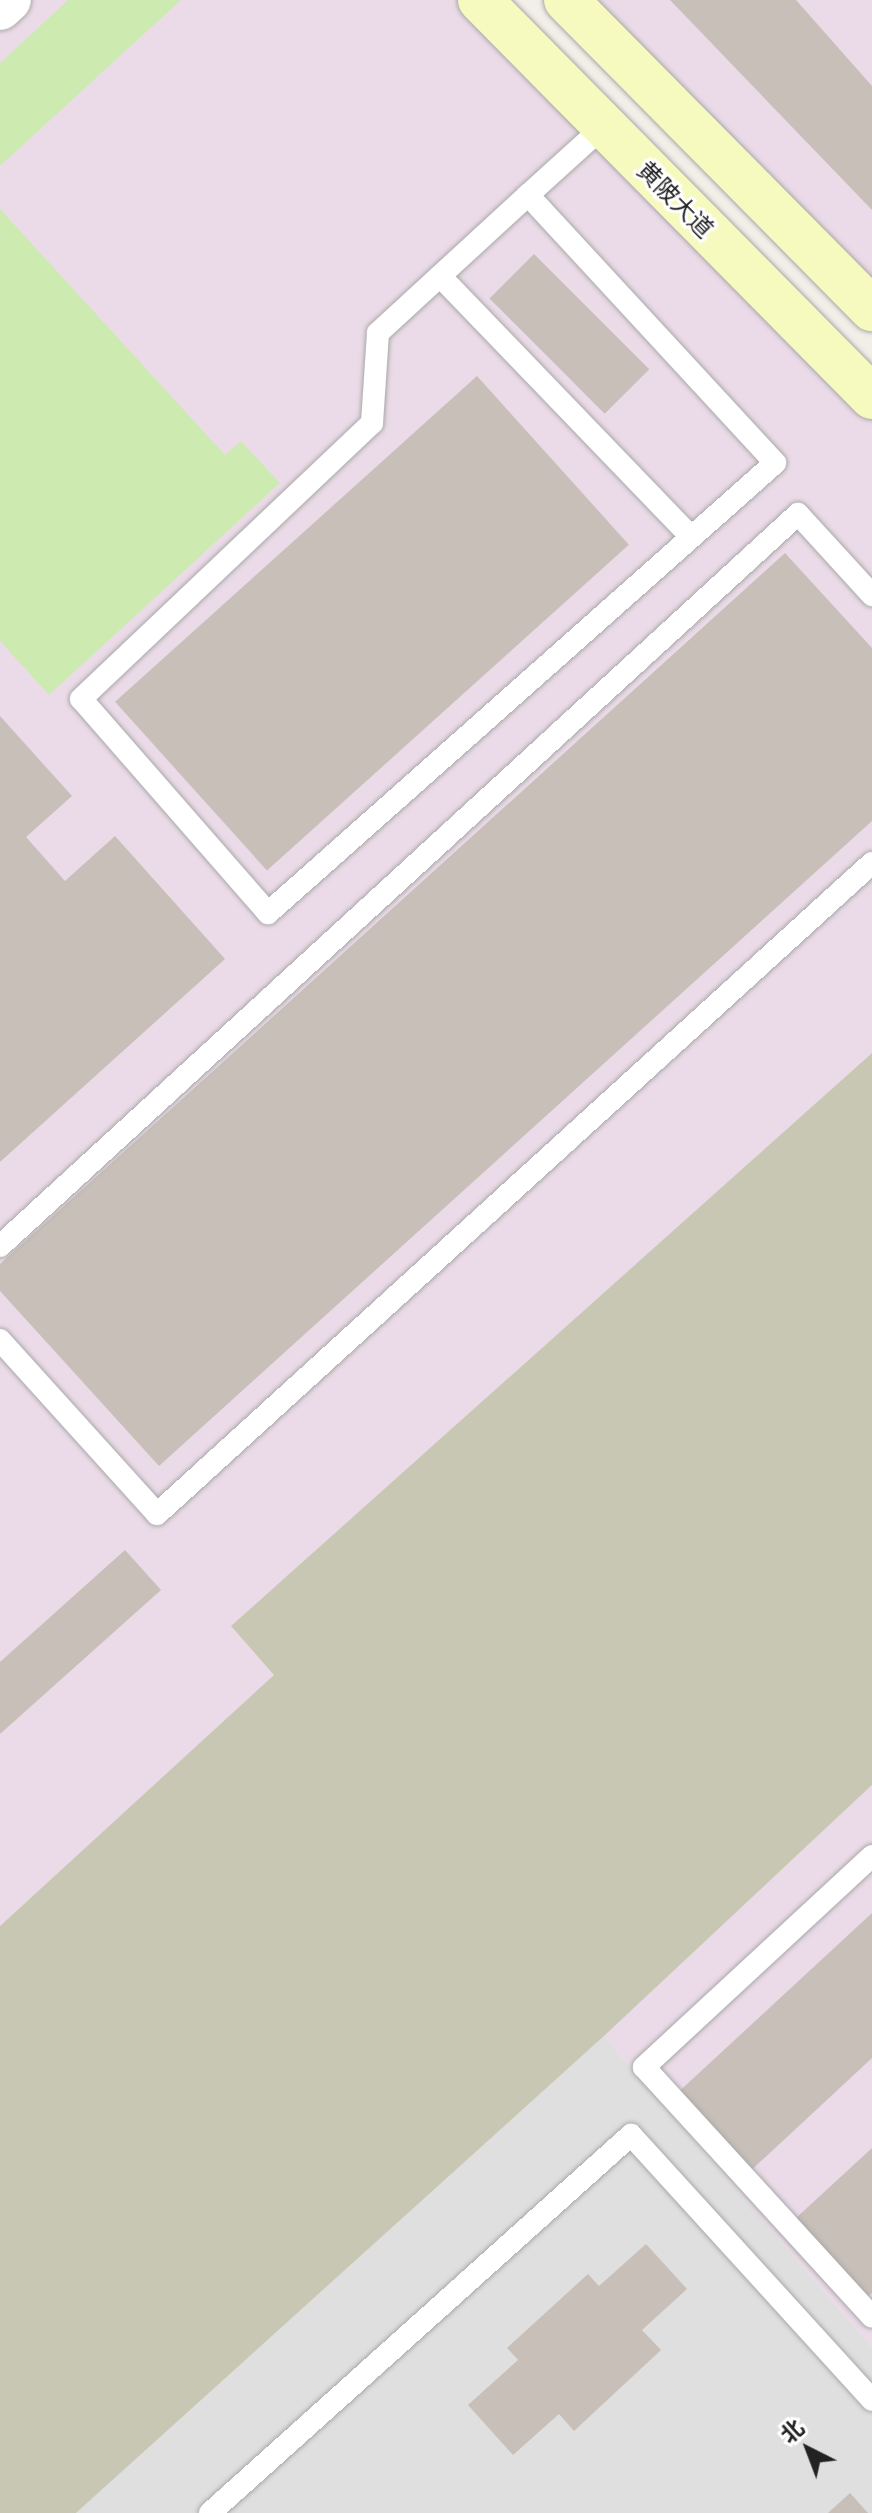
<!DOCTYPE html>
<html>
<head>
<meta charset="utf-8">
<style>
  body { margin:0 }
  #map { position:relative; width:872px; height:2513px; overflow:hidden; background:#f2efe9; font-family:"Golos Text","Noto Sans SC",sans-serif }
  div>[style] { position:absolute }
  .residential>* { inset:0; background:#e0dfdf }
  .industrial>* { inset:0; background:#ebdbe8 }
  .construction>* { inset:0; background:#c7c7b4 }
  .grass>* { inset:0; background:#cdebb0 }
  .building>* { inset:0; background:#c7bfb8; transform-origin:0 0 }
  .roads { filter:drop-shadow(0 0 2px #a9a9a9) drop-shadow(0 0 2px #a9a9a9) }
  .lane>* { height:22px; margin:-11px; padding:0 11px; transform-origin:11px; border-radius:11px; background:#fff }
  .street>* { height:44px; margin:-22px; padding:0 22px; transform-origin:22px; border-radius:22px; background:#fff }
  .secondary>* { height:44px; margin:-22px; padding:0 22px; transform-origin:22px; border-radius:22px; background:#f7fabf }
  span { translate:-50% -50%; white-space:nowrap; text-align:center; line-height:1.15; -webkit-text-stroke:6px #fff; paint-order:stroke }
  .street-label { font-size:24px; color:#222 }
  .north { position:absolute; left:768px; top:2409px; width:80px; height:80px; -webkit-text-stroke:6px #fff; paint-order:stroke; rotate:318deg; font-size:22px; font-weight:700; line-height:32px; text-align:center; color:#222 }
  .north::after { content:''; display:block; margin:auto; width:28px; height:36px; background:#222; clip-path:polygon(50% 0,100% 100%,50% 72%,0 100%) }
</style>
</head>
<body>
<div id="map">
  <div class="residential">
    <div style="clip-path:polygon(604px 2036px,872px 2347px,872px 2513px,76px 2513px)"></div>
  </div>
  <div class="industrial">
    <div style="clip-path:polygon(0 0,480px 0,872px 397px,872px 1053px,232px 1626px,275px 1675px,0 1926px)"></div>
    <div style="clip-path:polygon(566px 0,872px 0,872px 309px)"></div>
    <div style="clip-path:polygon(872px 1785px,872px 2347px,604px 2036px)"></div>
  </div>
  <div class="construction">
    <div style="clip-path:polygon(872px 1053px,872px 1785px,604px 2036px,76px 2513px,0 2513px,0 1926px,274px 1675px,231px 1626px)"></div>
  </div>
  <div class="grass">
    <div style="clip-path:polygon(68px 0,181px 0,0 166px,0 63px)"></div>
    <div style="clip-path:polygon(0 209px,225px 455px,241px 441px,280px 483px,49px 695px,0 641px)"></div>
  </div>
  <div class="building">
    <div style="clip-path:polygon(670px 0,796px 0,872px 86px,872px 210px)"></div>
    <div style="left:534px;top:254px;width:163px;height:63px;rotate:45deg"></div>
    <div style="left:477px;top:376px;width:227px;height:487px;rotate:48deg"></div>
    <div style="clip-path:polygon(785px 553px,872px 648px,872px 821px,159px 1466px,0 1291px,0 1264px)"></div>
    <div style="clip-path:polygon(0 716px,72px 796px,26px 837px,65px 881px,115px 836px,225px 959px,0 1162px)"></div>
    <div style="clip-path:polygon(125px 1550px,161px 1590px,0 1734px,0 1662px)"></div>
    <div style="clip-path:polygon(872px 1913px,872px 2058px,745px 2176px,672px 2098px)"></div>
    <div style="clip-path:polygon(872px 2148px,872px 2293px,868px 2296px,796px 2218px)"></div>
    <div style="clip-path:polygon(646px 2244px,687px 2289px,642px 2330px,661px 2350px,574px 2431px,559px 2414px,513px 2455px,468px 2405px,518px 2360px,507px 2348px,588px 2274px,599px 2286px)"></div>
    <div style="clip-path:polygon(850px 2493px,868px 2513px,828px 2513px)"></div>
  </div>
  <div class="roads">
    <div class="lane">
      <div style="left:528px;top:195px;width:364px;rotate:47.3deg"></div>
      <div style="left:775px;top:463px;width:678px;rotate:138.41deg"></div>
      <div style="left:268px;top:913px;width:284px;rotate:-131.1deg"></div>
      <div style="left:81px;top:699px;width:401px;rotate:-43.5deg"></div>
      <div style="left:372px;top:423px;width:90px;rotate:-86.2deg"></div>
      <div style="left:378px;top:333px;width:204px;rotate:-42.6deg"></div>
      <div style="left:528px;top:195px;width:103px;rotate:-42.2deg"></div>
      <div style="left:440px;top:276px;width:362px;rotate:46.1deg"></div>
      <div style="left:0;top:1246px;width:1083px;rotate:-42.53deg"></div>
      <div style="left:798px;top:514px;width:110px;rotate:47.6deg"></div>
      <div style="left:0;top:1340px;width:234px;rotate:47.9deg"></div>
      <div style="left:157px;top:1514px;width:967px;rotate:-42.32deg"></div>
      <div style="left:872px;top:1856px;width:311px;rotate:137.2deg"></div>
      <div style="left:644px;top:2067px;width:338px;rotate:47.6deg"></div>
      <div style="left:210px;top:2513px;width:566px;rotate:-41.92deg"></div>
      <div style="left:631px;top:2135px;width:358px;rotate:47.7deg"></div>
    </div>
    <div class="street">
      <div style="left:0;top:8px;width:12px;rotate:-42deg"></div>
    </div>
    <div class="secondary">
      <div style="left:480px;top:0;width:558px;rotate:45.36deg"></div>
      <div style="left:566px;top:0;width:435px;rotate:45.3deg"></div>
    </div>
  </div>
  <div class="street-label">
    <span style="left:676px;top:199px;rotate:45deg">黄陂大道</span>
  </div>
  <div class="north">北</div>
</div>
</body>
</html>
